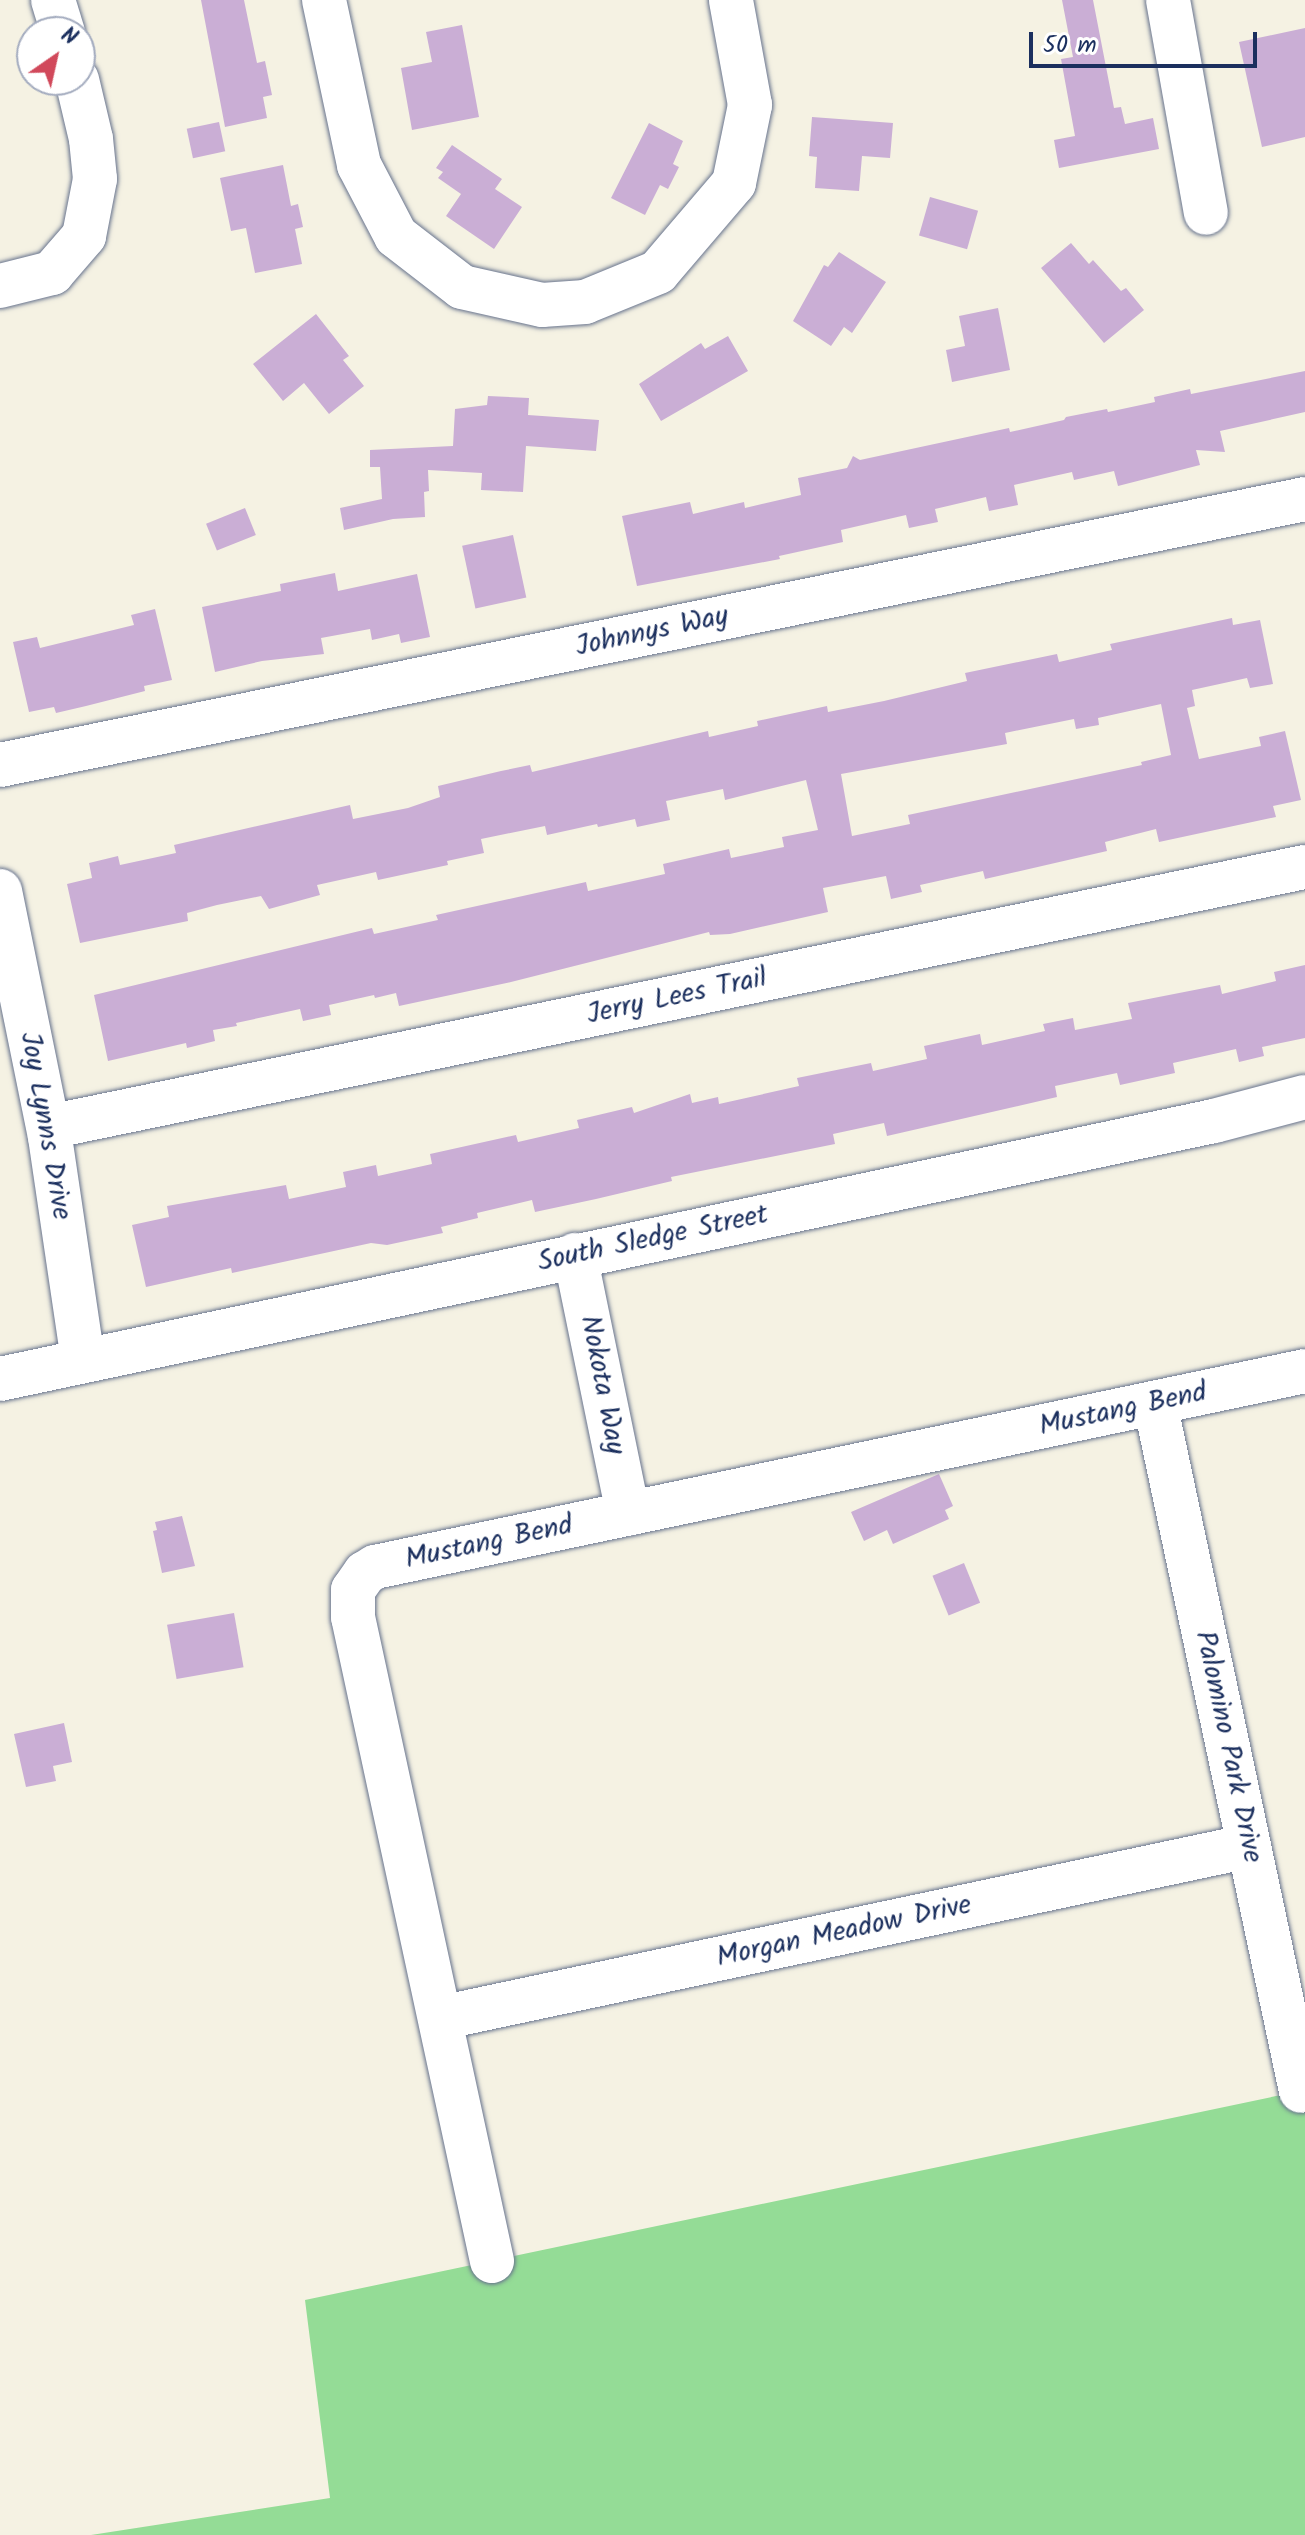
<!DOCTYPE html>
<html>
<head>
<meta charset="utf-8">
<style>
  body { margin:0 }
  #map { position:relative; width:1305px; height:2535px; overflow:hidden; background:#f5f2e3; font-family:Kalam,sans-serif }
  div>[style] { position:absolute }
  .green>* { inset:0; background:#94dc96 }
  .building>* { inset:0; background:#caaed5; transform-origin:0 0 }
  .roads { filter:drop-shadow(0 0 2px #67738d) drop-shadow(0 0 2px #67738d) }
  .minor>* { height:44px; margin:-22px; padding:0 22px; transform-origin:22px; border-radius:22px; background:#fff }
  span { translate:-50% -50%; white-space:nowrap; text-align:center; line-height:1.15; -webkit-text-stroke:6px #fff; paint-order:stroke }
  .street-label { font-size:28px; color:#1b2f5e }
  .north { position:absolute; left:16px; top:16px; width:80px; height:80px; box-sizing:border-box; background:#fff; border:2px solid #a4acbf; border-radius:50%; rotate:34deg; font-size:22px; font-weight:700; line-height:32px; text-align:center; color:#1b2f5e }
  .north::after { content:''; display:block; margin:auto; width:28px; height:36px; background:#d1495b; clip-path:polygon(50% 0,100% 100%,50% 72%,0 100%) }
  .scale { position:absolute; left:1029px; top:32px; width:228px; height:36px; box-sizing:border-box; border:4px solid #1b2f5e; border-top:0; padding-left:10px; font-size:24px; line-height:28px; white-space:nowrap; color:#1b2f5e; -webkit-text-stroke:6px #fff; paint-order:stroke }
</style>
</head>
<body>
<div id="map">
  <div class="green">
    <div style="clip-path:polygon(1305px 2090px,1305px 2535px,91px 2535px,330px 2498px,305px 2300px)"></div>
  </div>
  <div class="building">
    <div style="clip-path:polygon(201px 0,244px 0,257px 63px,265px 61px,272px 95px,263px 97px,267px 118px,225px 127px)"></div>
    <div style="clip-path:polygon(1062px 0,1093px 0,1114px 108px,1121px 107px,1125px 124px,1153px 118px,1159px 149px,1059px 168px,1054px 140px,1075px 136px,1061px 59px,1073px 57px)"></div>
    <div style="clip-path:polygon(462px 25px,479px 117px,412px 130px,401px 68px,432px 62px,426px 32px)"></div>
    <div style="clip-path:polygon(1305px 28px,1305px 137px,1262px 147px,1239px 42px)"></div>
    <div style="clip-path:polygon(812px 117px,893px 123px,890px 158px,862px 156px,859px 191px,815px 188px,817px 157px,809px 156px)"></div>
    <div style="left:219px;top:122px;width:30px;height:33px;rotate:78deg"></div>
    <div style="clip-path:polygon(649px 123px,683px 141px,673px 164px,679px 167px,668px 189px,660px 185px,645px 215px,611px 198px)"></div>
    <div style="clip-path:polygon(452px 145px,502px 179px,495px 189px,522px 207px,494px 249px,446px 216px,461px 194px,438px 178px,443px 172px,436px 168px)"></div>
    <div style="clip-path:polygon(283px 165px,291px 206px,298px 204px,303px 227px,295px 229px,302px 264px,255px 273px,246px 228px,231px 231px,220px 178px)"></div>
    <div style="left:930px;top:197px;width:50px;height:40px;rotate:16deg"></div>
    <div style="clip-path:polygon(1071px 243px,1089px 264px,1093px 260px,1121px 291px,1126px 288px,1144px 310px,1104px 343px,1041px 268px)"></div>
    <div style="clip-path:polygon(839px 252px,886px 282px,852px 333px,844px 327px,831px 346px,793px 321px,824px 265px,828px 267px)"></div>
    <div style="clip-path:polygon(998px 308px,1010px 370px,952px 382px,946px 350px,965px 346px,959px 316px)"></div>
    <div style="clip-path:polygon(316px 314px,349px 356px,343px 360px,364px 386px,329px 414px,304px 383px,283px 401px,253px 364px)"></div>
    <div style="clip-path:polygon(728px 336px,748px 371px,661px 421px,639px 384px,701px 343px,705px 349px)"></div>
    <div style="clip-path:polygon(1305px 371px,1305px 412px,1220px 431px,1225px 452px,1196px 450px,1200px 465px,1118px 486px,1114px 471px,1074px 480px,1072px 472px,1014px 485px,1018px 505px,989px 511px,986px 497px,935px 509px,938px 522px,909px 528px,906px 515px,841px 530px,843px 542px,779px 556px,780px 559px,637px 586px,622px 516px,690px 502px,693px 514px,744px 502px,745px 508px,801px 495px,798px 478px,847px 468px,853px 456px,860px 460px,1009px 428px,1010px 432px,1064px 420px,1066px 417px,1107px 409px,1108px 412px,1155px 402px,1154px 397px,1190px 389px,1191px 394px)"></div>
    <div style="clip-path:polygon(488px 396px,529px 398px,528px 415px,599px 420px,596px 451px,526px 446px,523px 492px,481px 490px,482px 473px,428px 470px,429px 491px,424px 492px,425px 517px,393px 519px,344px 530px,340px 508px,382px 499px,380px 467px,370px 467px,370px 450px,453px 446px,455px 409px,487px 405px)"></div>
    <div style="left:245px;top:508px;width:29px;height:42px;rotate:68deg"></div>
    <div style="left:513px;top:535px;width:64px;height:52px;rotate:78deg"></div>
    <div style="clip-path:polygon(335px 573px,338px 591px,417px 574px,430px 637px,401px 643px,399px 634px,372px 640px,370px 629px,321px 638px,324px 654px,262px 661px,215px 672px,202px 607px,281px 591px,280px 584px)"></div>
    <div style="clip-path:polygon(155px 609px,172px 680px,144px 686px,145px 691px,86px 706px,56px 713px,54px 707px,29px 712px,13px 642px,37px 637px,40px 648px,134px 625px,131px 615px)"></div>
    <div style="clip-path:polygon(evenodd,1232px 618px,1233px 625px,1260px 620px,1273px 684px,1250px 688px,1247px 678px,1192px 690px,1195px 706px,1187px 708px,1199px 759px,1261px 746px,1259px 737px,1285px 731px,1301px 800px,1273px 806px,1276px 817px,1159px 842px,1156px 829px,1105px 842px,1107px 851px,985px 879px,983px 871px,920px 885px,922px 892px,891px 899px,886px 876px,823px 888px,828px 912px,730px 934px,710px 935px,709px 932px,511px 982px,399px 1006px,396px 993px,375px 998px,374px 995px,329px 1005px,331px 1015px,303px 1021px,300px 1009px,236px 1023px,237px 1026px,213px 1030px,215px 1041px,187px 1048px,186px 1043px,108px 1061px,94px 995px,372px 928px,374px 934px,438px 920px,436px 915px,586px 882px,588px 891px,665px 874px,663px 864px,729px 849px,731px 858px,784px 847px,782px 837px,818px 830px,806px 780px,725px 800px,723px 789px,666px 801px,670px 820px,637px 827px,635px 819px,598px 827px,597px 824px,547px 835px,545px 826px,481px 839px,484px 853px,447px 861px,448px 865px,378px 880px,376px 872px,317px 885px,320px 895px,269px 909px,261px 896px,217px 905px,187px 913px,188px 921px,80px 943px,67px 884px,92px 878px,89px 863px,118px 856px,120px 865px,176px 853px,174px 845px,350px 805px,353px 819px,408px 808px,440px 797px,438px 786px,501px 771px,530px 765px,532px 772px,708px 731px,709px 737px,758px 726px,757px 721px,827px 706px,828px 712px,884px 701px,967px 681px,965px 673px,1057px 654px,1059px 662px,1112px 650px,1110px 644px,1232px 618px,1161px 704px,1171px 755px,1141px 762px,1142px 765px,908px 815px,910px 824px,852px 836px,841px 774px,1007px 744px,1005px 733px,1074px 719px,1076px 729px,1099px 725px,1098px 718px,1161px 704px)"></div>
    <div style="clip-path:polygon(1305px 965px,1305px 1038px,1262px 1047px,1264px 1056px,1239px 1062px,1236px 1049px,1173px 1063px,1175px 1073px,1120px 1085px,1117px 1073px,1055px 1086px,1057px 1097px,887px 1136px,884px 1123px,833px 1134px,835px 1144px,671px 1177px,672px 1181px,596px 1199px,535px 1212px,532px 1200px,477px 1213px,478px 1218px,441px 1227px,443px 1233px,387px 1245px,371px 1243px,232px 1273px,231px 1268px,146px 1287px,132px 1225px,169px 1217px,167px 1206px,286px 1185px,289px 1199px,346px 1187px,343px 1172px,376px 1165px,378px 1176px,432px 1164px,430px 1154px,516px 1135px,518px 1142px,579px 1128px,577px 1120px,632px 1107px,634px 1113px,690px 1094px,692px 1103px,718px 1097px,719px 1104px,799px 1086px,797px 1078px,871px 1063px,873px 1071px,927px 1059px,924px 1046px,980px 1034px,982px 1045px,1045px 1031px,1043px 1024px,1073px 1018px,1075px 1030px,1132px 1019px,1128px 1003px,1220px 985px,1222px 994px,1276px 981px,1274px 972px)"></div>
    <div style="clip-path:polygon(939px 1474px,953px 1506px,945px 1510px,949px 1519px,893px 1544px,887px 1530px,864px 1541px,851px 1512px)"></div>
    <div style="clip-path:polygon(182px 1516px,195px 1566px,162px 1573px,153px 1531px,157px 1530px,155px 1522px)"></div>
    <div style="left:964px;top:1563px;width:43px;height:34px;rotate:68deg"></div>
    <div style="left:234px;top:1613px;width:55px;height:68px;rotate:80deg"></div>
    <div style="clip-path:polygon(64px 1723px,72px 1762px,53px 1766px,56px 1781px,26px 1787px,14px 1734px)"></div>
  </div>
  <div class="roads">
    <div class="minor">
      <div style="left:53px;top:0;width:34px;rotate:73deg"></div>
      <div style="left:324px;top:0;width:169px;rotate:78deg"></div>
      <div style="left:359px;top:165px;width:80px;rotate:62.5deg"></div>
      <div style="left:396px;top:236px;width:83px;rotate:37.7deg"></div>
      <div style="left:462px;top:287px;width:82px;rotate:12.7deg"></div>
      <div style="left:542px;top:305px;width:43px;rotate:-4deg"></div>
      <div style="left:585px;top:302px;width:79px;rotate:-22.3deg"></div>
      <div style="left:658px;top:272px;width:117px;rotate:-49.5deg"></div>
      <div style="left:734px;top:183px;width:80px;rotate:-78.4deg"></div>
      <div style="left:750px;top:105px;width:107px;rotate:-100.3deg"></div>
      <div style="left:1168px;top:0;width:216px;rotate:79.9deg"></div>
      <div style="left:0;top:286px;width:54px;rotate:-14deg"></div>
      <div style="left:52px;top:273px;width:49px;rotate:-49.1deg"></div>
      <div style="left:84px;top:236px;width:58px;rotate:-79.1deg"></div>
      <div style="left:95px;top:179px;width:40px;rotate:-95.7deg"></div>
      <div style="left:91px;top:139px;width:61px;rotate:-103.3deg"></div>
      <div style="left:0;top:765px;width:1332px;rotate:-11.52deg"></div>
      <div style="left:0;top:891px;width:251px;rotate:78.5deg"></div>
      <div style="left:50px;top:1137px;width:226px;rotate:81.6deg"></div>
      <div style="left:49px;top:1127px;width:1283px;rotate:-11.7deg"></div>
      <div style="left:575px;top:1255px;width:264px;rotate:78.4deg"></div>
      <div style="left:0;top:1379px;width:1241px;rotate:-12deg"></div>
      <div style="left:1214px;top:1121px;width:94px;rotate:-14.8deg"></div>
      <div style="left:1155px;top:1403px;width:703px;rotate:78.02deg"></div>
      <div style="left:440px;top:2018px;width:827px;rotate:-12deg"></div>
      <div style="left:492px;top:2261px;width:659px;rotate:-102.18deg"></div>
      <div style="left:353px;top:1617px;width:27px;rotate:-90deg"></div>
      <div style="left:353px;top:1590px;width:21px;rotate:-55deg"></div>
      <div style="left:365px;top:1573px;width:12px;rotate:-31deg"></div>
      <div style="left:375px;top:1567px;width:950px;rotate:-11.9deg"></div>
    </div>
  </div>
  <div class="street-label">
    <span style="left:652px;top:632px;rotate:-12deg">Johnnys Way</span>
    <span style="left:677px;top:997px;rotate:-12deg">Jerry Lees Trail</span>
    <span style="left:45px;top:1126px;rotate:80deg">Joy Lynns Drive</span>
    <span style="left:653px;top:1239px;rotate:-12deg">South Sledge Street</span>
    <span style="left:602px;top:1385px;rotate:79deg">Nokota Way</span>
    <span style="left:1123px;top:1410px;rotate:-12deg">Mustang Bend</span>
    <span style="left:489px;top:1543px;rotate:-12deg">Mustang Bend</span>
    <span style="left:1228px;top:1747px;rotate:78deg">Palomino Park Drive</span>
    <span style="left:844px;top:1932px;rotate:-12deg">Morgan Meadow Drive</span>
  </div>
  <div class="north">N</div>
  <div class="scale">50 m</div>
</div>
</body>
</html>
